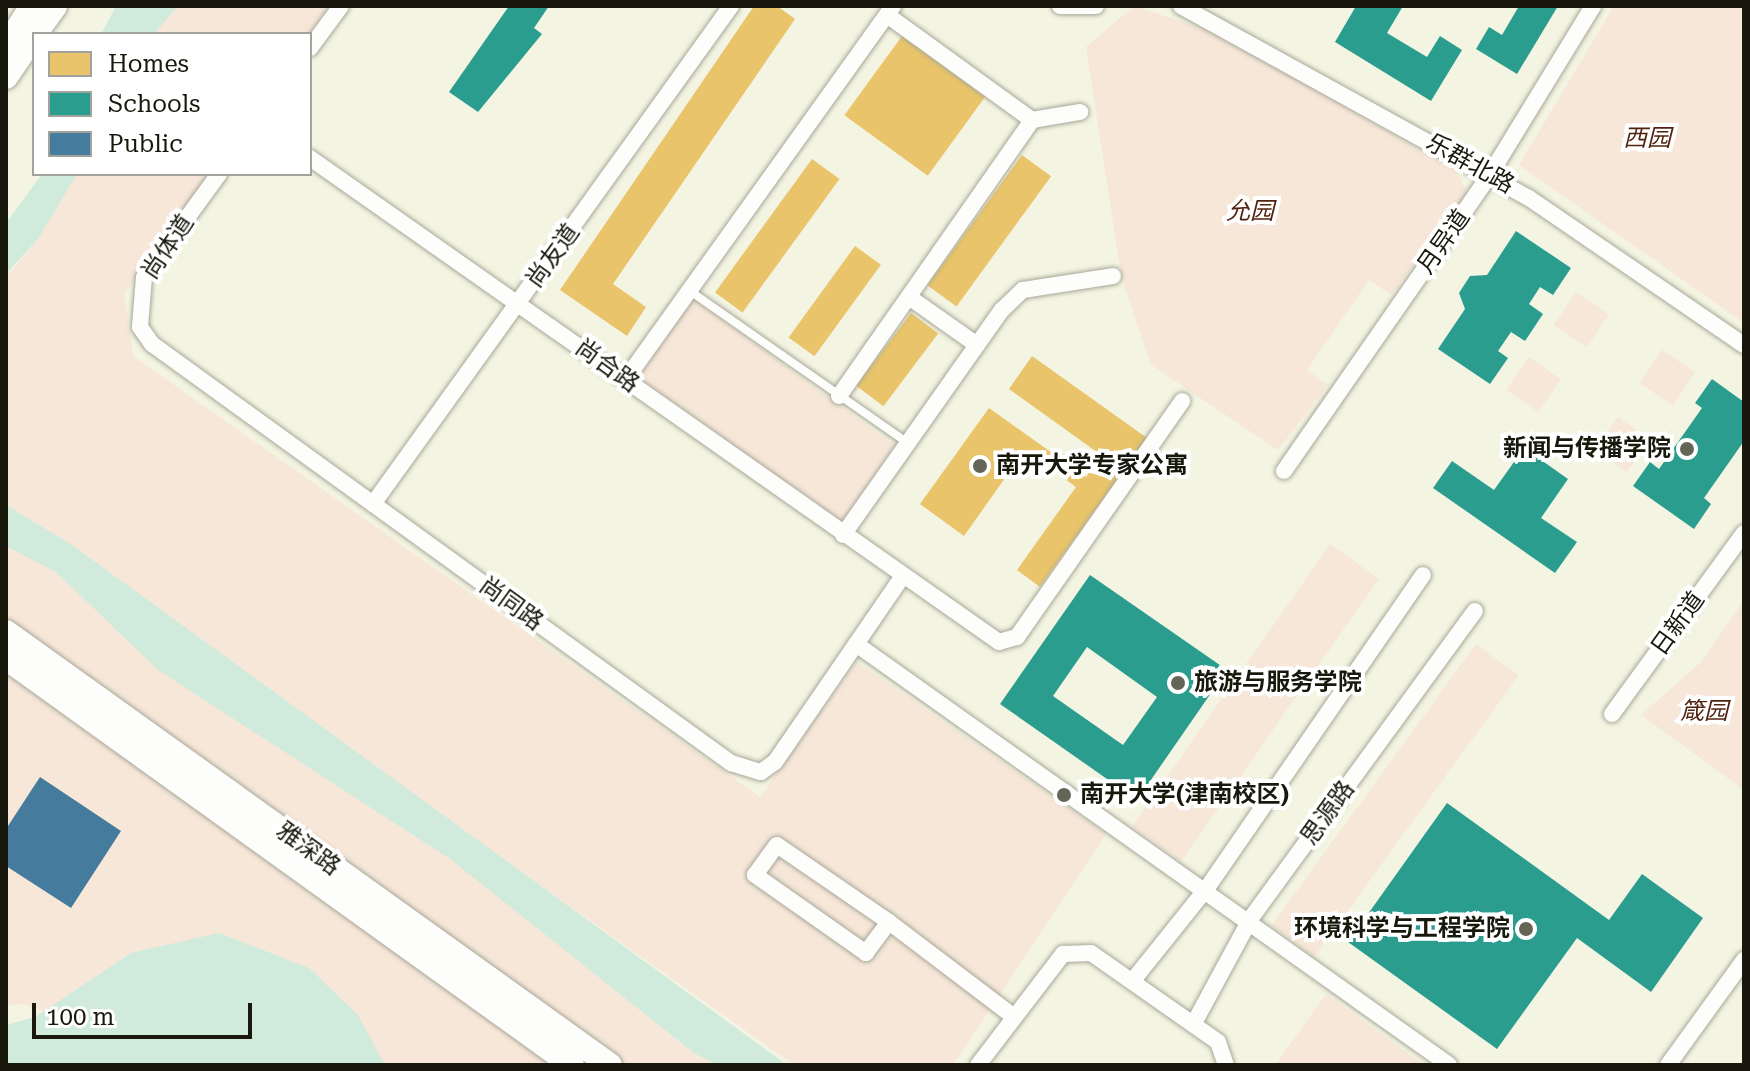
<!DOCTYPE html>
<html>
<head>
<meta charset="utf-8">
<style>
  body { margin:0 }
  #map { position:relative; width:1750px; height:1071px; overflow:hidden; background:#f4f4e2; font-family:"Roboto Serif","Noto Sans SC",serif }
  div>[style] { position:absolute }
  .green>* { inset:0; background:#f7e7d9; transform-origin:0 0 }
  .water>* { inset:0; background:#d0ebdc }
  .homes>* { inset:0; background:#e9c46a; transform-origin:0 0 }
  .schools>* { inset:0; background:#2a9d8f }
  .public>* { inset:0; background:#457b9d }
  .roads { filter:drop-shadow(0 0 2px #a8a89a) drop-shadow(0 0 2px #a8a89a) }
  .lane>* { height:8px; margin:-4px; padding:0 4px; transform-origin:4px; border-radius:4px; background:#fdfdfb }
  .street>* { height:16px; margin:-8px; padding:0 8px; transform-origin:8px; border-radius:8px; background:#fdfdfb }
  .secondary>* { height:24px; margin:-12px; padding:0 12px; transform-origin:12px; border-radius:12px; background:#fdfdfb }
  .dots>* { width:22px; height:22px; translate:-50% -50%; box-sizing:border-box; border:4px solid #fff; border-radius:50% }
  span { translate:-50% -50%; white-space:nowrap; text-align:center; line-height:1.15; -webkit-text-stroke:8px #fff; paint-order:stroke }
  .park-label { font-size:24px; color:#51230f; font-style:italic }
  .street-label { font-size:24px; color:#18180c }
  .poi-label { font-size:24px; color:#18180c; font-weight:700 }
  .right { translate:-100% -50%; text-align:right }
  .left { translate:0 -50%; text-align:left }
  .frame { position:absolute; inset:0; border:8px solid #18180c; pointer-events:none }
  .legend { position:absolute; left:32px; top:32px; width:280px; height:144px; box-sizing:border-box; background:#fff; border:2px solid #a3a39e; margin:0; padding:10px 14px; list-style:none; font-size:24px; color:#18180c }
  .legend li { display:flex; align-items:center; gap:16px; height:40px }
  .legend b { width:40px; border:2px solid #a3a39e }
  .scale { position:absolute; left:32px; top:1003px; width:220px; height:36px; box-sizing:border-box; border:4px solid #18180c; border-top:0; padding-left:10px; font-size:24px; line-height:28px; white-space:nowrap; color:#18180c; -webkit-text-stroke:6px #fff; paint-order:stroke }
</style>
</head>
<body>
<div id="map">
  <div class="green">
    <div style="clip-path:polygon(172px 6px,329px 6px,309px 34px,151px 34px)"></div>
    <div style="clip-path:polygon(1134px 6px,1215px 32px,1457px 172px,1468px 194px,1391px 295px,1369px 280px,1307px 370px,1328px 385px,1278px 450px,1151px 365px,1121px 275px,1086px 47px)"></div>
    <div style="clip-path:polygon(1614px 6px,1744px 6px,1744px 323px,1519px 165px)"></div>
    <div style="clip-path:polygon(72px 174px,210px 174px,124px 294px,133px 356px,760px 797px,857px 662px,1106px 834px,953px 1065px,794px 1065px,6px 508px,6px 277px,38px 239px)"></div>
    <div style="left:1576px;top:292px;width:40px;height:40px;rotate:34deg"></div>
    <div style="left:693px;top:299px;width:251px;height:95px;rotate:36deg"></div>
    <div style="left:1662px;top:350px;width:40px;height:40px;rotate:34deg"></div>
    <div style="left:1529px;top:357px;width:39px;height:40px;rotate:35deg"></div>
    <div style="left:1618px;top:417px;width:39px;height:40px;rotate:35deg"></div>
    <div style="clip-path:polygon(6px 530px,752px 1065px,214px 1065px,22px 1004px,6px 1006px)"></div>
    <div style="left:1330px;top:544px;width:60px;height:345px;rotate:35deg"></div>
    <div style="clip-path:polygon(1744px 600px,1744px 790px,1641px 715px,1702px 661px)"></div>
    <div style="left:1476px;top:644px;width:53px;height:348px;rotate:36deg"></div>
    <div style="clip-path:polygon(1326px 994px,1424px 1065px,1275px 1065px)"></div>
  </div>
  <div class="water">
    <div style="clip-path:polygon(116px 6px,178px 6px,154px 34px,101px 34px)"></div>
    <div style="clip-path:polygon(42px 174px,77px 174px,38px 239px,6px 274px,6px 223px)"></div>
    <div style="clip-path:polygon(6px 505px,72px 545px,787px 1065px,717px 1065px,694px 1053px,450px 859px,158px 670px,56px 572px,6px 546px)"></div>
    <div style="clip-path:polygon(219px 933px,309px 968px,358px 1015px,385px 1065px,6px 1065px,6px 1025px,35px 1017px,131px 953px)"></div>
  </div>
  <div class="homes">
    <div style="clip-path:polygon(754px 6px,777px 6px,795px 19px,613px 284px,646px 307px,627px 336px,560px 290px)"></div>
    <div style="left:902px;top:36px;width:103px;height:98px;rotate:36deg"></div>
    <div style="left:1022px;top:155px;width:36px;height:161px;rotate:36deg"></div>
    <div style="left:812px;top:159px;width:34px;height:165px;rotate:36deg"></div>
    <div style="left:855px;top:246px;width:32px;height:113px;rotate:36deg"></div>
    <div style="left:911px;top:313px;width:34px;height:91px;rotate:37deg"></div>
    <div style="clip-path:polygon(1032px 356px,1147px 438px,1040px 587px,1017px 570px,1076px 487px,1025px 450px,964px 536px,920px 504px,989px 408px,1086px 477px,1101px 455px,1009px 389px)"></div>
  </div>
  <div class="schools">
    <div style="clip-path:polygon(509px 6px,549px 6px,534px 28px,542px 34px,478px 112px,449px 92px)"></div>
    <div style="clip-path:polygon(1356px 6px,1403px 6px,1387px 33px,1427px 57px,1440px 36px,1462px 50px,1431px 101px,1335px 42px)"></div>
    <div style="clip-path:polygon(1519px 6px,1558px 6px,1517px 74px,1476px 49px,1489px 27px,1502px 35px)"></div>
    <div style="clip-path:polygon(1516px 231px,1571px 268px,1553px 295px,1540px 287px,1529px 304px,1543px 314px,1525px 341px,1511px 332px,1498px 351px,1508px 358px,1490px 384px,1438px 349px,1465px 309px,1459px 293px,1470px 276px,1487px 275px)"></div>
    <div style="clip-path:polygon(1712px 379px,1744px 402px,1744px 441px,1704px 498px,1711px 504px,1694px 529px,1633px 486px,1650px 462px,1659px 469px,1702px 408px,1695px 403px)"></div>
    <div style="clip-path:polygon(1524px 448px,1568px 479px,1541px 518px,1577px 542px,1555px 573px,1433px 488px,1452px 461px,1494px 490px)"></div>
    <div style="clip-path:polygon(evenodd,1090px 575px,1227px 670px,1137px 800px,1000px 704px,1090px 575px,1087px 647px,1157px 697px,1123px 745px,1053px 696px,1087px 647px)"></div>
    <div style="clip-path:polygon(1447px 803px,1609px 920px,1642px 874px,1703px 918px,1651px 992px,1577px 938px,1497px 1049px,1348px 942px)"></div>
  </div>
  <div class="public">
    <div style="clip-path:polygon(40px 777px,121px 831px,71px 908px,6px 866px,6px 829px)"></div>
  </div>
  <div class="roads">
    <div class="lane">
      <div style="left:690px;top:291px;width:266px;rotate:34.9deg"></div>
    </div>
    <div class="street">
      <div style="left:1060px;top:6px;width:36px"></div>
      <div style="left:1181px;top:6px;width:397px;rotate:28.9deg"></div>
      <div style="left:1529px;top:198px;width:260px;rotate:34.4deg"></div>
      <div style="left:887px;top:15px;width:179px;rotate:35.9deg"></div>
      <div style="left:1032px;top:120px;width:49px;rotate:-9.5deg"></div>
      <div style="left:310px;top:48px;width:52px;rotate:-53.6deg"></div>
      <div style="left:310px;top:158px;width:842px;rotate:35.09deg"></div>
      <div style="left:999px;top:642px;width:19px;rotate:-16deg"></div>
      <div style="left:1017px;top:637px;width:288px;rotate:-55deg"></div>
      <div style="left:219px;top:174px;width:127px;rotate:126.1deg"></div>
      <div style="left:144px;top:277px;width:50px;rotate:94.6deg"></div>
      <div style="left:140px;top:327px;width:21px;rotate:55deg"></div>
      <div style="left:152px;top:344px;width:715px;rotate:35.89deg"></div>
      <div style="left:731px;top:763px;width:31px;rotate:17deg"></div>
      <div style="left:761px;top:772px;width:17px;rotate:-36deg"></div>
      <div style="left:775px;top:762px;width:222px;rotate:-55.5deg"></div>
      <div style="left:909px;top:297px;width:83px;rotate:35.2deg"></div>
      <div style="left:626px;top:379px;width:459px;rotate:-54.4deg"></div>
      <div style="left:839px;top:396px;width:337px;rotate:-55deg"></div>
      <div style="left:1284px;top:471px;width:359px;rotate:-55.2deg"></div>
      <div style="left:1489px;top:176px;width:199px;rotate:-58.5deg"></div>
      <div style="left:373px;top:504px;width:613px;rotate:-54.29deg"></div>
      <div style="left:843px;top:535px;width:276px;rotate:-54.8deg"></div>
      <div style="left:1002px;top:310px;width:29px;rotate:-44deg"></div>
      <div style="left:1023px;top:290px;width:91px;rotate:-8.8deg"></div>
      <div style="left:856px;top:644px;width:727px;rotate:35.37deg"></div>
      <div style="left:1612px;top:714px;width:224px;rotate:-53.9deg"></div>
      <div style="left:889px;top:922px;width:39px;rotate:127deg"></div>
      <div style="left:866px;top:953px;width:136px;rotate:-144.9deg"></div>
      <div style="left:755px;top:875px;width:37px;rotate:-54deg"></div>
      <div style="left:777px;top:845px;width:136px;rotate:34.5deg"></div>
      <div style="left:889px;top:922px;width:157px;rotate:37.2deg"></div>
      <div style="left:1134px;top:979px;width:117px;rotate:-51.3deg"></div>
      <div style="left:1207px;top:888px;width:380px;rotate:-55.4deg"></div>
      <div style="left:1194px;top:1023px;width:119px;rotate:-61.5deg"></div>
      <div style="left:1251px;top:918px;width:380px;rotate:-53.9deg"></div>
      <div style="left:978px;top:1065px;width:140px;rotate:-52.6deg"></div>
      <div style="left:1063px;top:954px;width:28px;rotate:-2deg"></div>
      <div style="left:1091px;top:953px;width:155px;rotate:35deg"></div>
      <div style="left:1218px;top:1042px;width:24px;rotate:71deg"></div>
      <div style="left:1668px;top:1065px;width:130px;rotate:-54.1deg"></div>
    </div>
    <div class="secondary">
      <div style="left:35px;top:34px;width:34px;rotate:-54deg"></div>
      <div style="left:6px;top:46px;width:48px;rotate:-57deg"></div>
      <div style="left:6px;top:77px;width:50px;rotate:-55.7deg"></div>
      <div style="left:6px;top:632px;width:743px;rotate:35.64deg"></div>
      <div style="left:6px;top:658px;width:697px;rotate:35.72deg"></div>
    </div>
  </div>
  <div class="dots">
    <div style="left:1687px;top:449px;background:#656557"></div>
    <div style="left:980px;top:466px;background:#656557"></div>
    <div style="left:1178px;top:683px;background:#656557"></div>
    <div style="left:1064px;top:795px;background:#656557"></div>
    <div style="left:1526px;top:929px;background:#656557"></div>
  </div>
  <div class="park-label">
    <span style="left:1647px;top:139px">西园</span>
    <span style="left:1250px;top:212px">允园</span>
    <span style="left:1704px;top:712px">箴园</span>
  </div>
  <div class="street-label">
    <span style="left:1470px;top:164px;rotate:29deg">乐群北路</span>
    <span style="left:1444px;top:242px;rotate:-55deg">月异道</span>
    <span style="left:168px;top:247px;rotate:-56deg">尚体道</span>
    <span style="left:553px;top:256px;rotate:-54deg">尚友道</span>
    <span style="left:607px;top:366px;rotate:36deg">尚合路</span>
    <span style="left:511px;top:604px;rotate:36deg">尚同路</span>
    <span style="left:1678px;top:624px;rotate:-54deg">日新道</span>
    <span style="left:1328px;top:813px;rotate:-54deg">思源路</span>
    <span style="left:308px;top:849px;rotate:36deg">雅深路</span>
  </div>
  <div class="poi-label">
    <span class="right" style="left:1671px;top:449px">新闻与传播学院</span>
    <span class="left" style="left:996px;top:466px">南开大学专家公寓</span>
    <span class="left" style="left:1194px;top:683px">旅游与服务学院</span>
    <span class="left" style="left:1080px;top:795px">南开大学(津南校区)</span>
    <span class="right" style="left:1510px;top:929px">环境科学与工程学院</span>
  </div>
  <div class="frame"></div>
  <ul class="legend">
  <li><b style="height:22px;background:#e9c46a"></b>Homes</li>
  <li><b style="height:22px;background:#2a9d8f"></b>Schools</li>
  <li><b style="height:22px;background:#457b9d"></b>Public</li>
  </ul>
  <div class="scale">100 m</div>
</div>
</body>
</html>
